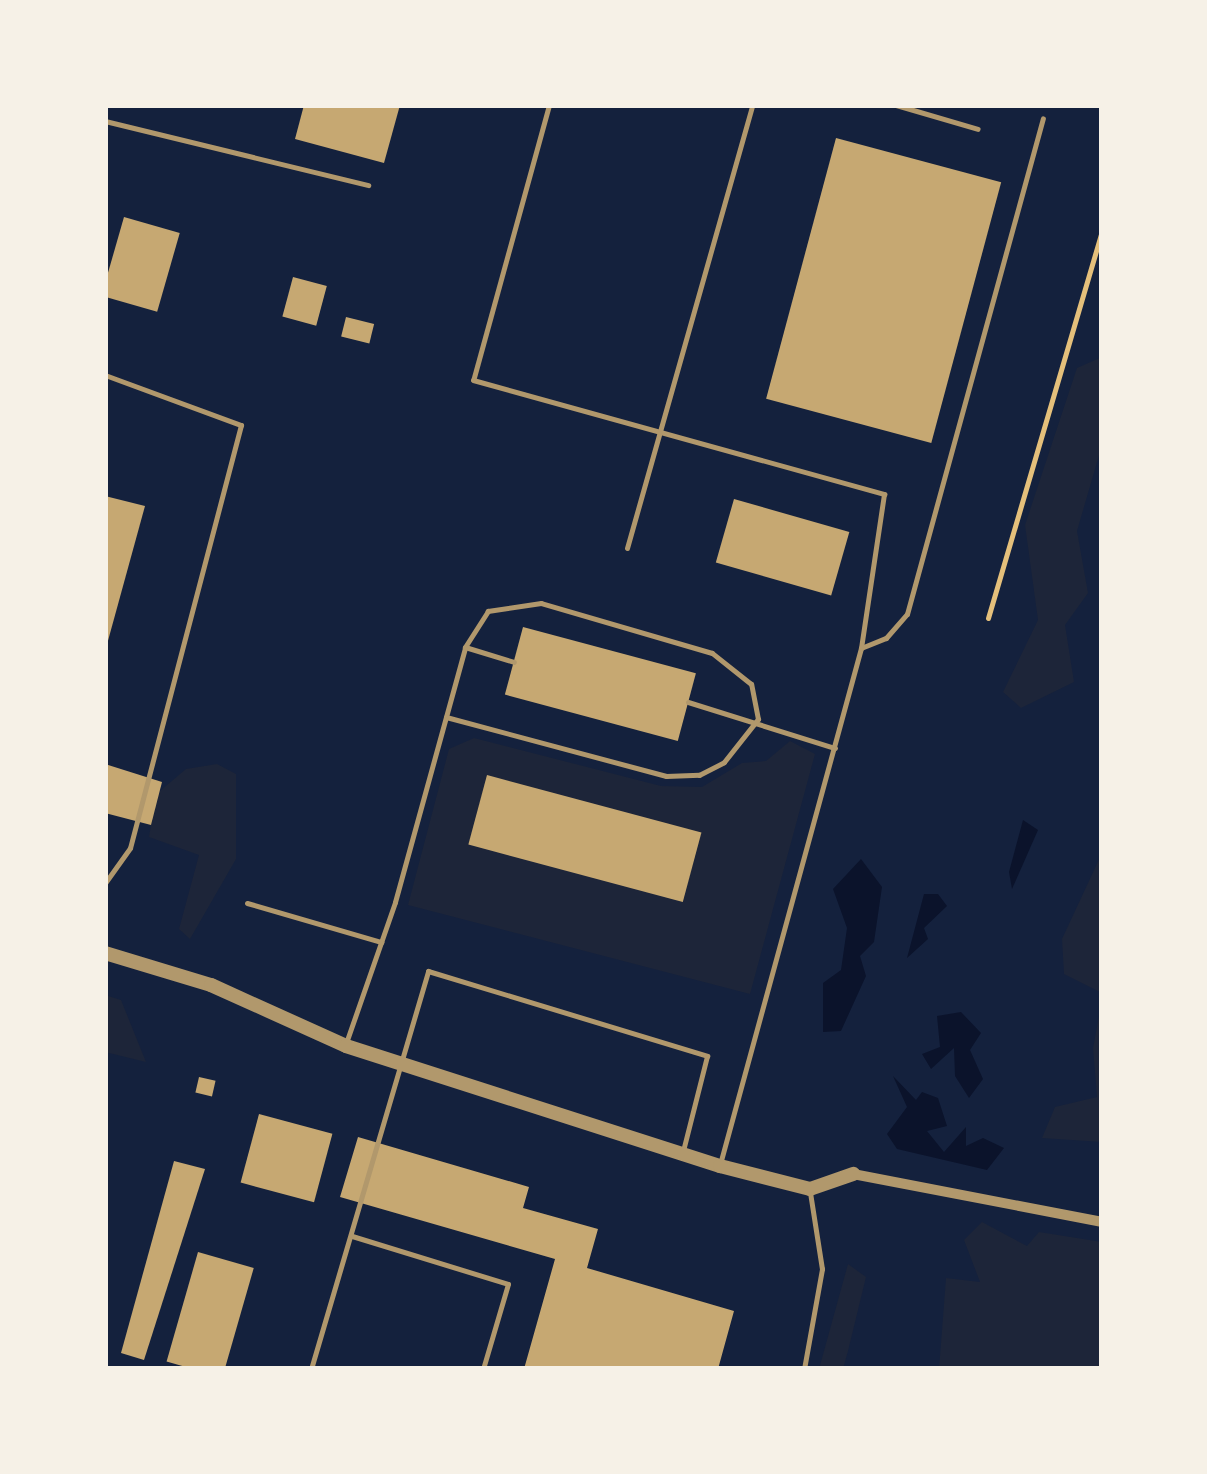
<!DOCTYPE html>
<html>
<head>
<meta charset="utf-8">
<style>
  body { margin:0 }
  #map { position:relative; width:1207px; height:1474px; overflow:hidden; background:#14213d; font-family:"Open Sans",sans-serif }
  div>[style] { position:absolute }
  .green>* { inset:0; background:#1d2539 }
  .water>* { inset:0; background:#0b132b }
  .building>* { inset:0; background:#c6a872; transform-origin:0 0 }
  .path>* { height:5px; margin:-2.5px; padding:0 2.5px; transform-origin:2.5px; border-radius:2.5px; background:#e5c07b }
  .service>* { height:5px; margin:-2.5px; padding:0 2.5px; transform-origin:2.5px; border-radius:2.5px; background:#b1986c }
  .minor>* { height:10px; margin:-5px; padding:0 5px; transform-origin:5px; border-radius:5px; background:#b1986c }
  .tertiary>* { height:14px; margin:-7px; padding:0 7px; transform-origin:7px; border-radius:7px; background:#b1986c }
  span { translate:-50% -50%; white-space:nowrap; text-align:center; line-height:1.15; -webkit-text-stroke:9px #f6f1e7; paint-order:stroke }
  .frame { position:absolute; inset:0; border:108px solid #f6f1e7; pointer-events:none }
</style>
</head>
<body>
<div id="map">
  <div class="green">
    <div style="clip-path:polygon(1102px 357px,1102px 445px,1077px 531px,1088px 593px,1065px 625px,1074px 682px,1021px 708px,1003px 692px,1038px 620px,1025px 525px,1077px 368px)"></div>
    <div style="clip-path:polygon(474px 738px,661px 786px,702px 787px,742px 763px,766px 761px,790px 741px,815px 754px,750px 994px,408px 905px,449px 749px)"></div>
    <div style="clip-path:polygon(217px 764px,236px 774px,236px 859px,190px 939px,179px 929px,199px 855px,149px 837px,151px 825px,160px 791px,186px 769px)"></div>
    <div style="clip-path:polygon(1102px 853px,1102px 993px,1064px 974px,1062px 939px)"></div>
    <div style="clip-path:polygon(105px 995px,121px 1000px,146px 1062px,105px 1052px)"></div>
    <div style="clip-path:polygon(1102px 1000px,1102px 1142px,1042px 1138px,1055px 1107px,1097px 1097px,1093px 1048px)"></div>
    <div style="clip-path:polygon(982px 1222px,1027px 1246px,1039px 1232px,1102px 1242px,1102px 1369px,939px 1369px,946px 1278px,980px 1282px,964px 1240px)"></div>
    <div style="clip-path:polygon(848px 1264px,866px 1277px,848px 1351px,843px 1369px,819px 1369px)"></div>
  </div>
  <div class="water">
    <div style="clip-path:polygon(1023px 820px,1038px 830px,1012px 889px,1009px 872px)"></div>
    <div style="clip-path:polygon(861px 859px,882px 887px,874px 942px,860px 956px,866px 976px,841px 1031px,823px 1032px,823px 983px,841px 970px,847px 928px,833px 889px)"></div>
    <div style="clip-path:polygon(924px 894px,938px 894px,947px 906px,924px 928px,928px 939px,907px 958px)"></div>
    <div style="clip-path:polygon(961px 1012px,981px 1033px,970px 1050px,983px 1079px,969px 1098px,955px 1076px,954px 1048px,931px 1069px,922px 1054px,940px 1047px,937px 1016px)"></div>
    <div style="clip-path:polygon(893px 1076px,916px 1100px,922px 1092px,938px 1098px,947px 1126px,927px 1131px,944px 1152px,966px 1127px,966px 1146px,983px 1138px,1004px 1148px,987px 1170px,897px 1149px,887px 1134px,907px 1107px)"></div>
  </div>
  <div class="building">
    <div style="clip-path:polygon(304px 105px,400px 105px,384px 163px,295px 139px)"></div>
    <div style="left:836px;top:138px;width:171px;height:270px;rotate:15deg"></div>
    <div style="left:124px;top:217px;width:58px;height:82px;rotate:16deg"></div>
    <div style="left:293px;top:277px;width:35px;height:41px;rotate:15deg"></div>
    <div style="left:346px;top:317px;width:29px;height:20px;rotate:14deg"></div>
    <div style="clip-path:polygon(105px 496px,145px 506px,106px 648px,105px 648px)"></div>
    <div style="left:734px;top:499px;width:120px;height:66px;rotate:16deg"></div>
    <div style="left:523px;top:627px;width:179px;height:70px;rotate:15deg"></div>
    <div style="clip-path:polygon(105px 764px,162px 782px,151px 825px,105px 813px)"></div>
    <div style="left:487px;top:775px;width:222px;height:72px;rotate:15deg"></div>
    <div style="left:199px;top:1077px;width:17px;height:16px;rotate:13deg"></div>
    <div style="left:259px;top:1114px;width:76px;height:71px;rotate:15deg"></div>
    <div style="clip-path:polygon(358px 1137px,529px 1187px,523px 1208px,598px 1229px,587px 1268px,734px 1311px,718px 1369px,524px 1369px,555px 1259px,340px 1197px)"></div>
    <div style="clip-path:polygon(174px 1161px,205px 1169px,144px 1360px,121px 1353px)"></div>
    <div style="left:198px;top:1252px;width:58px;height:114px;rotate:16deg"></div>
  </div>
  <div class="path">
    <div style="left:988px;top:618px;width:404px;rotate:-73.6deg"></div>
  </div>
  <div class="service">
    <div style="left:549px;top:105px;width:285px;rotate:105.4deg"></div>
    <div style="left:473px;top:380px;width:427px;rotate:15.5deg"></div>
    <div style="left:884px;top:494px;width:156px;rotate:98.5deg"></div>
    <div style="left:861px;top:648px;width:535px;rotate:105.28deg"></div>
    <div style="left:896px;top:105px;width:85px;rotate:16.3deg"></div>
    <div style="left:105px;top:107px;width:2px;rotate:-90deg"></div>
    <div style="left:105px;top:121px;width:271px;rotate:13.7deg"></div>
    <div style="left:105px;top:375px;width:145px;rotate:20.2deg"></div>
    <div style="left:241px;top:425px;width:437px;rotate:104.7deg"></div>
    <div style="left:130px;top:848px;width:43px;rotate:125.5deg"></div>
    <div style="left:627px;top:548px;width:460px;rotate:-74.2deg"></div>
    <div style="left:861px;top:648px;width:27px;rotate:-22deg"></div>
    <div style="left:886px;top:638px;width:32px;rotate:-49deg"></div>
    <div style="left:907px;top:614px;width:514px;rotate:-74.67deg"></div>
    <div style="left:688px;top:702px;width:154px;rotate:17.4deg"></div>
    <div style="left:446px;top:717px;width:228px;rotate:15deg"></div>
    <div style="left:666px;top:776px;width:33px;rotate:-2deg"></div>
    <div style="left:699px;top:775px;width:28px;rotate:-27deg"></div>
    <div style="left:724px;top:762px;width:55px;rotate:-51.7deg"></div>
    <div style="left:758px;top:719px;width:36px;rotate:-101deg"></div>
    <div style="left:751px;top:684px;width:50px;rotate:-141.5deg"></div>
    <div style="left:712px;top:653px;width:178px;rotate:-163.7deg"></div>
    <div style="left:541px;top:603px;width:54px;rotate:171.4deg"></div>
    <div style="left:488px;top:611px;width:43px;rotate:122.6deg"></div>
    <div style="left:247px;top:903px;width:140px;rotate:16.2deg"></div>
    <div style="left:346px;top:1043px;width:149px;rotate:-70.8deg"></div>
    <div style="left:395px;top:902px;width:264px;rotate:-74.6deg"></div>
    <div style="left:465px;top:647px;width:51px;rotate:17deg"></div>
    <div style="left:352px;top:1236px;width:163px;rotate:17.1deg"></div>
    <div style="left:508px;top:1284px;width:89px;rotate:106.4deg"></div>
    <div style="left:311px;top:1369px;width:415px;rotate:-73.6deg"></div>
    <div style="left:428px;top:971px;width:292px;rotate:16.9deg"></div>
    <div style="left:707px;top:1056px;width:98px;rotate:104.2deg"></div>
    <div style="left:804px;top:1369px;width:102px;rotate:-79.8deg"></div>
    <div style="left:822px;top:1269px;width:78px;rotate:-98.9deg"></div>
  </div>
  <div class="minor">
    <div style="left:853px;top:1174px;width:254px;rotate:10.9deg"></div>
  </div>
  <div class="tertiary">
    <div style="left:105px;top:953px;width:111px;rotate:16.8deg"></div>
    <div style="left:211px;top:985px;width:148px;rotate:24.3deg"></div>
    <div style="left:346px;top:1046px;width:393px;rotate:17.8deg"></div>
    <div style="left:720px;top:1166px;width:93px;rotate:14.3deg"></div>
    <div style="left:810px;top:1189px;width:46px;rotate:-19.2deg"></div>
  </div>
  <div class="frame"></div>
</div>
</body>
</html>
